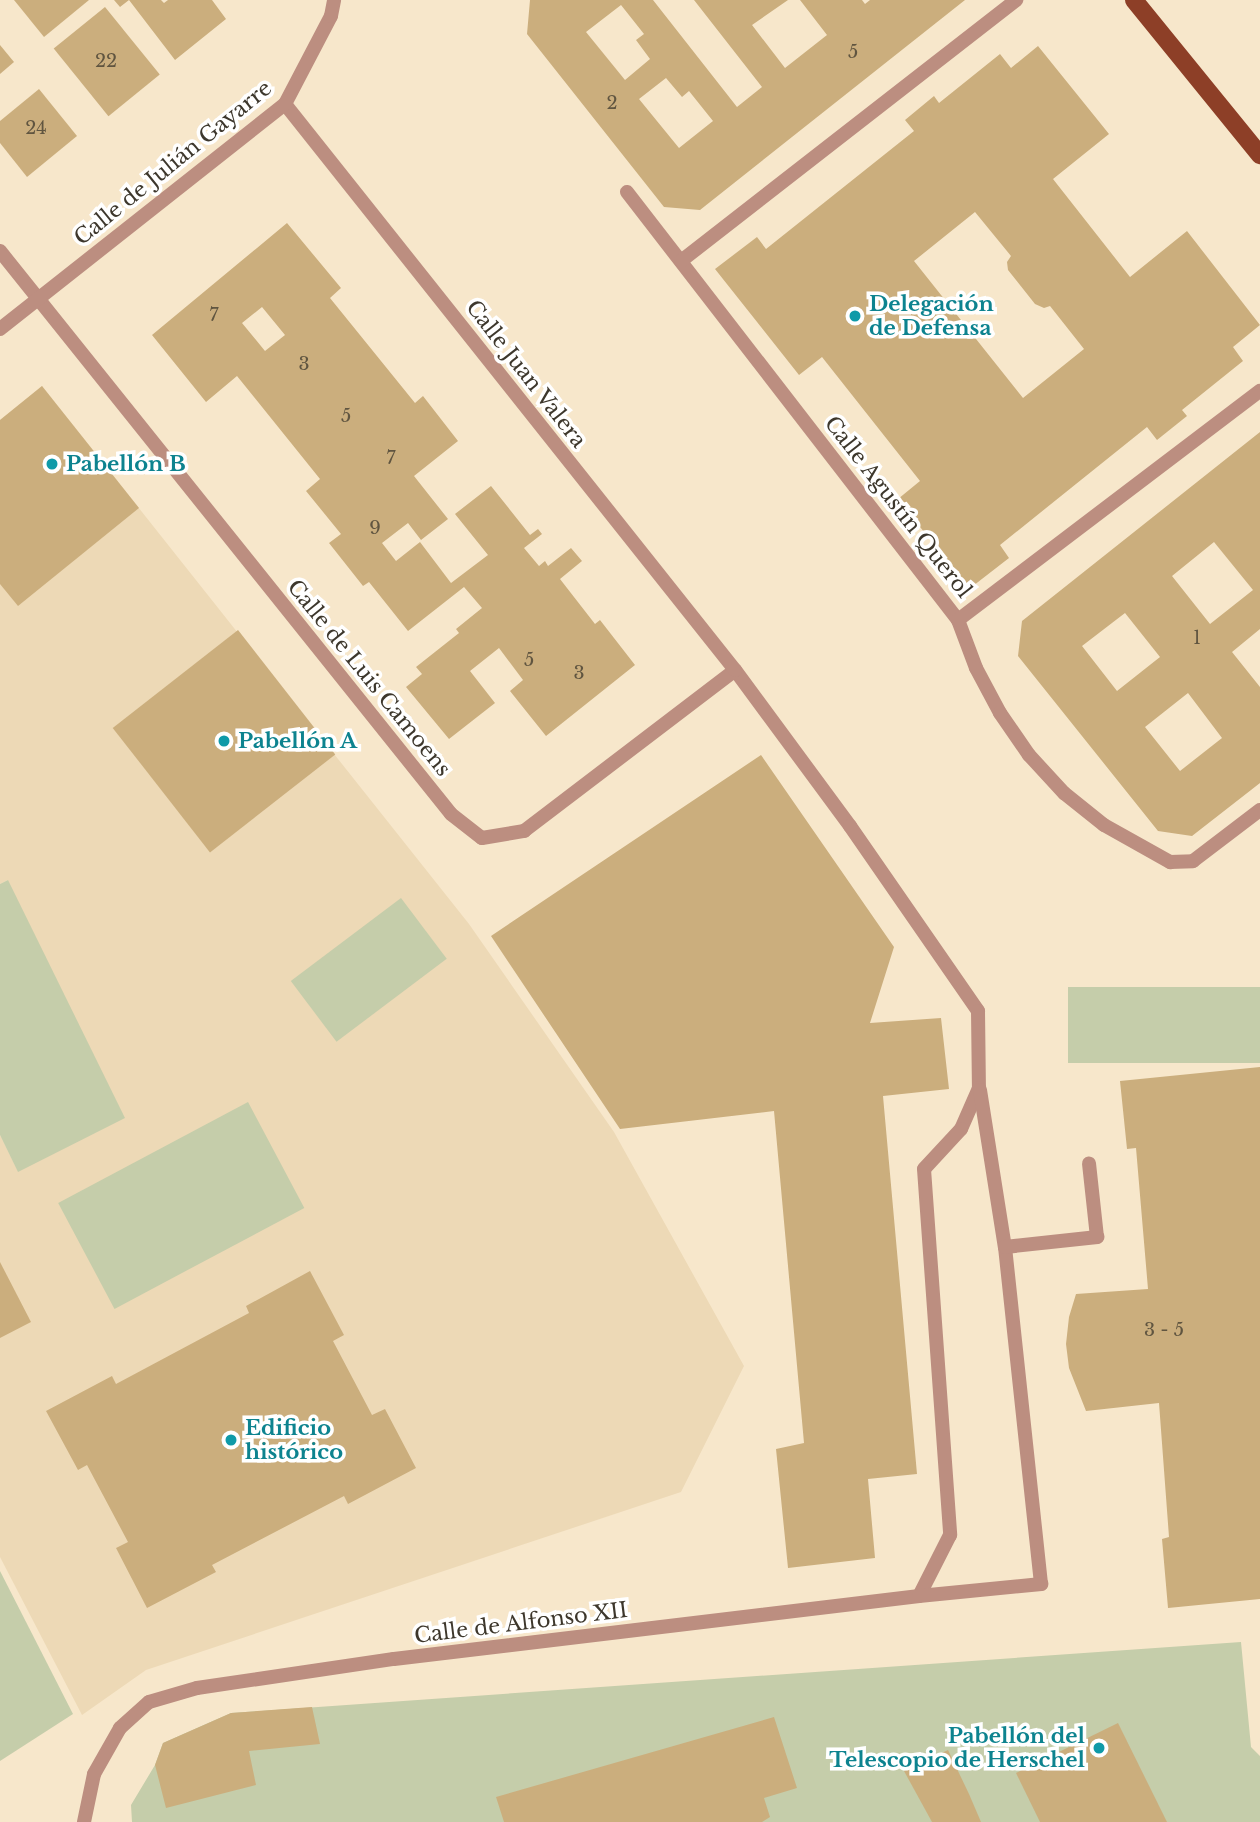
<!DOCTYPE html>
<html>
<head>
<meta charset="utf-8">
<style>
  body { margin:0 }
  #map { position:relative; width:1260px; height:1822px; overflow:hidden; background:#f7e7cb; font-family:"Libre Baskerville",serif }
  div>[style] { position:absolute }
  .built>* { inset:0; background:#edd9b6 }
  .green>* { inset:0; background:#c5cdaa; transform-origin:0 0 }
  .building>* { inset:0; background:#cbae7d; transform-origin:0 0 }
  .lane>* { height:14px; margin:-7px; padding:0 7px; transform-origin:7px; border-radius:7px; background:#bc8e80 }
  .street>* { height:14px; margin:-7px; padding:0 7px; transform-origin:7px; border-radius:7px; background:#bc8e80 }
  .primary>* { height:18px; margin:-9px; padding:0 9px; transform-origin:9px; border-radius:9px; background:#8d3f27 }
  .dots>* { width:19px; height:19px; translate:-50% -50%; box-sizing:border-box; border:4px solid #fff; border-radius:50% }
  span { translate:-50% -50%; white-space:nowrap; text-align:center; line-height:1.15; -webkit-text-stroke:7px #fff; paint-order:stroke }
  .number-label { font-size:18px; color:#605540 }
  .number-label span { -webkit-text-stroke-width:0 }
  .street-label { font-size:21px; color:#3d372c }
  .culture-label { font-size:21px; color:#0d838f; font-weight:700 }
  .left { translate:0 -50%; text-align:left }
  .right { translate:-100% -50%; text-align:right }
</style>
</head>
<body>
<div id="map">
  <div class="built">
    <div style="clip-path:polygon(42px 386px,469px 924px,614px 1132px,744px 1366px,681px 1492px,146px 1670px,82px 1715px,0 1557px,0 1135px,18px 1171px,8px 880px,0 884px,0 420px)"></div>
  </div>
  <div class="green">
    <div style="clip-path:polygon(8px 880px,125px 1118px,18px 1172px,0 1135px,0 884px)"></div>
    <div style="left:401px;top:898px;width:76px;height:138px;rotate:53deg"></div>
    <div style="left:1260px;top:987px;width:76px;height:192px;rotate:90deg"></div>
    <div style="left:248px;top:1102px;width:120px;height:215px;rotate:62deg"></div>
    <div style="clip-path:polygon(0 1571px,73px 1714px,0 1761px)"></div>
    <div style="clip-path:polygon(1241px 1642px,1251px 1747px,1260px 1756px,1260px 1822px,132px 1822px,131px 1805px,155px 1765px,163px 1743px,231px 1713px)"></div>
  </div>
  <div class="building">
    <div style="clip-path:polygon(14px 0,89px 0,44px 37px)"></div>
    <div style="clip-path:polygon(114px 0,161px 0,164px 3px,168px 0,212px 0,226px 19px,175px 60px,129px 0,120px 7px)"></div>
    <div style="clip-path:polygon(evenodd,530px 0,653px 0,737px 107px,762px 87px,694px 0,788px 0,752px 25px,785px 68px,827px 35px,800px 0,862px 0,865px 4px,870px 0,965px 0,700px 210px,664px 207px,527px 34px,530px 0,621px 5px,644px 34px,636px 40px,650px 59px,625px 80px,586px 32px,621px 5px,530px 0,666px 78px,682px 97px,689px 91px,713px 121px,679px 148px,639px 99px,666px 78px)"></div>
    <div style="left:105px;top:7px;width:87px;height:66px;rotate:51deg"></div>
    <div style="clip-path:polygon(0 45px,14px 62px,0 74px)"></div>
    <div style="clip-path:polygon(evenodd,1038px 46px,1109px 134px,1053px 179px,1130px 277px,1187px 231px,1260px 325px,1233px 347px,1243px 361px,1182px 410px,1187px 416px,1157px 440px,1147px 427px,1000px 545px,1009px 558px,969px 589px,898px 499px,920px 481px,822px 357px,799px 375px,715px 269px,757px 237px,766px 249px,914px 131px,905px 120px,934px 96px,939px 103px,1000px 54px,1011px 68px,1038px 46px,975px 212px,1011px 256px,1007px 262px,1008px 270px,1035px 304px,1044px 308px,1050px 306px,1084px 349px,1023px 398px,914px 261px,975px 212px)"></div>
    <div style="clip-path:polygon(39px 89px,77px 136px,27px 177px,0 143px,0 121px)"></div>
    <div style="clip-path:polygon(evenodd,287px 223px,341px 288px,330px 298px,415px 403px,423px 396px,458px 441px,414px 476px,448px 519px,421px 540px,408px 523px,382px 543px,396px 561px,420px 542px,451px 583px,488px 555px,455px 514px,491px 486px,530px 535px,538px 529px,542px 534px,524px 548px,539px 566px,545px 561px,548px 566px,571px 548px,582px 561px,560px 579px,595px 624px,600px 620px,635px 665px,546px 736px,510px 691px,523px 680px,499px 648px,470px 671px,495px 703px,449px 739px,406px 687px,422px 674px,416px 667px,459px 633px,456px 629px,482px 608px,464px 587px,408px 631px,369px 582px,363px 586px,329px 543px,341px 534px,306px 491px,320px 479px,237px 376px,206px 402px,152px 335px,287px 223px,262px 307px,285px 335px,265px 351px,242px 323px,262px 307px)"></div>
    <div style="clip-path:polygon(42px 386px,139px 508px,18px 606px,0 584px,0 420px)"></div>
    <div style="clip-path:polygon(evenodd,1260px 432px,1260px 629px,1232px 652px,1260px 687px,1260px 783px,1192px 836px,1158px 831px,1018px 656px,1022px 621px,1260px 432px,1214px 542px,1253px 590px,1210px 624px,1172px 576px,1214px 542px,1260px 432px,1125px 613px,1160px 657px,1117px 691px,1082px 646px,1125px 613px,1260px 432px,1188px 693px,1222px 738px,1180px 771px,1145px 727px,1188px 693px)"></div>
    <div style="left:238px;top:630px;width:158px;height:159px;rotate:52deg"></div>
    <div style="clip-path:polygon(761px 755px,894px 947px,870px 1023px,941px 1018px,949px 1089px,883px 1096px,917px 1474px,868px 1479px,875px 1558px,788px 1568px,776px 1449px,804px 1443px,774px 1111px,620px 1129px,491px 936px)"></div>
    <div style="clip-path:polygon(1260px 1067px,1260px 1599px,1168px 1608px,1162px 1539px,1169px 1537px,1159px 1403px,1086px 1411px,1069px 1368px,1066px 1344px,1069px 1317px,1076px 1294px,1148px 1289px,1136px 1148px,1127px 1149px,1120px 1081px)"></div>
    <div style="clip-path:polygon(0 1262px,31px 1322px,0 1338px)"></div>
    <div style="clip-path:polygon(310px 1271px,344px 1335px,333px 1341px,372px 1415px,385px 1409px,416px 1468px,348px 1504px,344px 1496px,212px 1565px,216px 1572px,147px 1608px,116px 1548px,128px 1542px,87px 1465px,78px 1470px,46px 1411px,112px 1376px,116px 1384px,249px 1313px,246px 1306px)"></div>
    <div style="clip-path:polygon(312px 1707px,320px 1744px,249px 1751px,256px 1785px,166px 1808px,155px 1765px,163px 1743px,231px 1713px)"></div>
    <div style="clip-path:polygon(774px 1717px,797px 1788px,764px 1798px,770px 1817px,762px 1822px,504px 1822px,496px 1797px)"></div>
    <div style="clip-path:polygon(1118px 1723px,1167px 1822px,1040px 1822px,1016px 1773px)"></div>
    <div style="clip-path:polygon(948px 1750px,969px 1794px,981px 1822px,932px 1822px,904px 1771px)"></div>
  </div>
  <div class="lane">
    <div style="left:627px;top:192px;width:541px;rotate:52.28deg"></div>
    <div style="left:958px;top:620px;width:51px;rotate:69.4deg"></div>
    <div style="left:976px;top:668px;width:51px;rotate:61.9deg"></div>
    <div style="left:1000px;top:713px;width:51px;rotate:55.4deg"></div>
    <div style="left:1029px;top:755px;width:52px;rotate:47.4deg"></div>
    <div style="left:1064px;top:793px;width:51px;rotate:38.7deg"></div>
    <div style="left:1104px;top:825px;width:76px;rotate:29.3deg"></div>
    <div style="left:1170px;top:862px;width:23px;rotate:-2deg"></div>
    <div style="left:1193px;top:861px;width:84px;rotate:-37.3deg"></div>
    <div style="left:681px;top:261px;width:425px;rotate:-37.9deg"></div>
    <div style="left:958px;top:620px;width:379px;rotate:-37.2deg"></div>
    <div style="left:735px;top:670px;width:194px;rotate:53.6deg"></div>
    <div style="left:850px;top:826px;width:225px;rotate:55.3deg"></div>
    <div style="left:978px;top:1011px;width:77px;rotate:89.3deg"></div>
    <div style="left:979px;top:1088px;width:45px;rotate:113.7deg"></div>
    <div style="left:961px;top:1129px;width:54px;rotate:132.8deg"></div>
    <div style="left:924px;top:1169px;width:367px;rotate:85.9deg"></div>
    <div style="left:950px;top:1535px;width:68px;rotate:116.9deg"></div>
    <div style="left:980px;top:1090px;width:159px;rotate:81deg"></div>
    <div style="left:1005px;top:1247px;width:339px;rotate:83.9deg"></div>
    <div style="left:1005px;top:1247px;width:93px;rotate:-6.2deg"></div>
    <div style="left:1097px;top:1237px;width:74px;rotate:-96.2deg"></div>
  </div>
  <div class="street">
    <div style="left:0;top:251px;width:721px;rotate:51.3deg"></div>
    <div style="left:451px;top:814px;width:39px;rotate:38deg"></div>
    <div style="left:482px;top:838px;width:43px;rotate:-9.5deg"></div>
    <div style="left:524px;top:831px;width:265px;rotate:-37.3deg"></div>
    <div style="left:735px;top:670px;width:723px;rotate:-128.49deg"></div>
    <div style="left:0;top:329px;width:363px;rotate:-38.3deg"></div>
    <div style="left:285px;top:104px;width:99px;rotate:-62.4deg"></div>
    <div style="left:331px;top:16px;width:16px;rotate:-79deg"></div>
    <div style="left:84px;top:1822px;width:49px;rotate:-78.2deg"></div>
    <div style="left:94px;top:1774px;width:53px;rotate:-60.5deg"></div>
    <div style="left:120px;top:1728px;width:39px;rotate:-42deg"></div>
    <div style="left:149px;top:1702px;width:50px;rotate:-16.3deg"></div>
    <div style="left:197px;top:1688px;width:199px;rotate:-8.4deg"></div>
    <div style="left:394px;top:1659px;width:529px;rotate:-6.84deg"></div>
    <div style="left:919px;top:1596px;width:123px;rotate:-5.6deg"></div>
  </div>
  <div class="primary">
    <div style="left:1134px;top:0;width:200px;rotate:50.9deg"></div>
  </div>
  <div class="dots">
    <div style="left:855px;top:316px;background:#0f9aa8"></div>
    <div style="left:52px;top:464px;background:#0f9aa8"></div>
    <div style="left:224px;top:741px;background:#0f9aa8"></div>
    <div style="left:231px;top:1440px;background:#0f9aa8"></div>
    <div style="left:1099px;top:1748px;background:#0f9aa8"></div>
  </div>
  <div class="number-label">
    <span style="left:853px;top:52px">5</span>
    <span style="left:106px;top:61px">22</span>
    <span style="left:612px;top:103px">2</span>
    <span style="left:36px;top:128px">24</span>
    <span style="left:214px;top:315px">7</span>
    <span style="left:304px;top:364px">3</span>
    <span style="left:346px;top:416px">5</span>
    <span style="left:391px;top:458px">7</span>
    <span style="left:375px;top:528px">9</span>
    <span style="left:1197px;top:638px">1</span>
    <span style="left:529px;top:660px">5</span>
    <span style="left:579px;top:673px">3</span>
    <span style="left:1164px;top:1330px">3 - 5</span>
  </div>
  <div class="street-label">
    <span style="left:173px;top:163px;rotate:-39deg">Calle de Julián Gayarre</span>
    <span style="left:526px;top:374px;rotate:52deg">Calle Juan Valera</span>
    <span style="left:898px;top:507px;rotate:52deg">Calle Agustín Querol</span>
    <span style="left:369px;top:678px;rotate:51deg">Calle de Luis Camoens</span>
    <span style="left:521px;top:1623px;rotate:-7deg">Calle de Alfonso XII</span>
  </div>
  <div class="culture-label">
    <span class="left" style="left:869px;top:316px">Delegación<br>de Defensa</span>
    <span class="left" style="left:66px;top:464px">Pabellón B</span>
    <span class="left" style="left:238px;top:741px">Pabellón A</span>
    <span class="left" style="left:245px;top:1440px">Edificio<br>histórico</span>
    <span class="right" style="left:1085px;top:1748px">Pabellón del<br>Telescopio de Herschel</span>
  </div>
</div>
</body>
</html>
